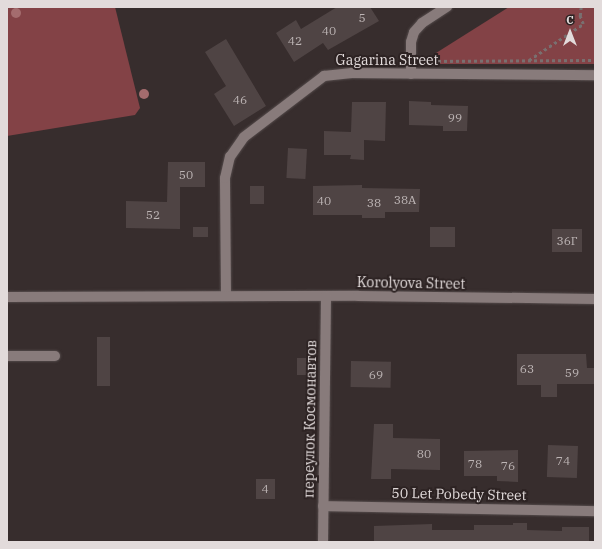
<!DOCTYPE html>
<html>
<head>
<meta charset="utf-8">
<style>
  body { margin:0 }
  #map { position:relative; width:602px; height:549px; overflow:hidden; background:#372d2d; font-family:"IBM Plex Serif",serif }
  div>[style] { position:absolute }
  .green>* { inset:0; background:#834246 }
  .building>* { inset:0; background:#4f4444; transform-origin:0 0 }
  .path>* { height:2.5px; margin-top:-1.25px; transform-origin:0; background:repeating-linear-gradient(90deg,#797070 0 3px,transparent 0 6px) }
  .roads { filter:drop-shadow(0 0 1px #554c4c) drop-shadow(0 0 1px #554c4c) }
  .minor>* { height:10px; margin:-5px; padding:0 5px; transform-origin:5px; border-radius:5px; background:#887b7b }
  .trees>* { width:10px; height:10px; margin:-5px; border-radius:50%; background:#a46c6e }
  span { translate:-50% -50%; white-space:nowrap; text-align:center; line-height:1.15; -webkit-text-stroke:4px #2d2323; paint-order:stroke }
  .number-label { font-size:12px; color:#bdb5b5 }
  .number-label span { -webkit-text-stroke-width:0 }
  .street-label { font-size:14px; color:#e2dbdb }
  .frame { position:absolute; inset:0; border:8px solid #e2dbdb; pointer-events:none }
  .north { position:absolute; left:550px; top:12px; width:40px; height:40px; -webkit-text-stroke:3px #2d2323; paint-order:stroke; rotate:0deg; font-size:11px; font-weight:700; line-height:16px; text-align:center; color:#e2dbdb }
  .north::after { content:''; display:block; margin:auto; width:14px; height:18px; background:#e2dbdb; clip-path:polygon(50% 0,100% 100%,50% 72%,0 100%) }
</style>
</head>
<body>
<div id="map">
  <div class="green">
    <div style="clip-path:polygon(7px 7px,115px 7px,140px 108px,135px 115px,7px 136px)"></div>
    <div style="clip-path:polygon(509px 7px,595px 7px,595px 64px,436px 64px,436px 53px)"></div>
  </div>
  <div class="building">
    <div style="clip-path:polygon(337px 7px,370px 7px,379px 21px,328px 50px,323px 43px,294px 62px,276px 33px,296px 20px,301px 29px)"></div>
    <div style="clip-path:polygon(226px 39px,266px 106px,234px 126px,214px 94px,226px 86px,205px 52px)"></div>
    <div style="clip-path:polygon(409px 101px,431px 102px,431px 105px,468px 106px,467px 131px,443px 131px,443px 126px,409px 125px)"></div>
    <div style="clip-path:polygon(352px 102px,386px 102px,385px 141px,364px 140px,364px 160px,350px 159px,351px 155px,324px 155px,324px 131px,351px 132px)"></div>
    <div style="left:288px;top:148px;width:19px;height:30px;rotate:3deg"></div>
    <div style="clip-path:polygon(168px 162px,205px 162px,205px 187px,180px 187px,180px 229px,126px 228px,126px 201px,167px 202px)"></div>
    <div style="clip-path:polygon(362px 185px,362px 188px,420px 189px,419px 212px,385px 212px,385px 218px,362px 218px,362px 215px,313px 215px,313px 186px)"></div>
    <div style="left:250px;top:186px;width:14px;height:18px"></div>
    <div style="left:193px;top:227px;width:15px;height:10px"></div>
    <div style="left:430px;top:227px;width:25px;height:20px"></div>
    <div style="left:552px;top:229px;width:30px;height:23px"></div>
    <div style="left:97px;top:337px;width:13px;height:49px"></div>
    <div style="clip-path:polygon(517px 354px,586px 354px,587px 368px,595px 368px,595px 384px,557px 384px,557px 397px,541px 397px,541px 385px,517px 385px)"></div>
    <div style="left:297px;top:358px;width:19px;height:17px"></div>
    <div style="left:351px;top:361px;width:40px;height:26px;rotate:1deg"></div>
    <div style="clip-path:polygon(374px 424px,393px 424px,393px 438px,440px 439px,440px 470px,391px 469px,391px 479px,371px 479px)"></div>
    <div style="left:548px;top:445px;width:30px;height:32px;rotate:2deg"></div>
    <div style="clip-path:polygon(518px 450px,518px 482px,497px 481px,497px 476px,464px 476px,464px 451px)"></div>
    <div style="left:256px;top:479px;width:19px;height:20px"></div>
    <div style="clip-path:polygon(513px 523px,527px 523px,527px 530px,562px 531px,562px 527px,589px 527px,589px 542px,374px 542px,374px 526px,432px 524px,432px 530px,474px 530px,474px 525px,513px 525px)"></div>
  </div>
  <div class="path">
    <div style="left:529px;top:60px;width:65px;rotate:-33.7deg"></div>
    <div style="left:583px;top:24px;width:9px;rotate:-111deg"></div>
    <div style="left:580px;top:16px;width:9px;rotate:-84deg"></div>
    <div style="left:426px;top:61px;width:169px;rotate:-0.3deg"></div>
  </div>
  <div class="roads">
    <div class="minor">
      <div style="left:411px;top:74px;width:32px;rotate:-90deg"></div>
      <div style="left:411px;top:42px;width:10px;rotate:-73deg"></div>
      <div style="left:414px;top:32px;width:12px;rotate:-48deg"></div>
      <div style="left:422px;top:23px;width:30px;rotate:-33deg"></div>
      <div style="left:226px;top:296px;width:118px;rotate:-90.5deg"></div>
      <div style="left:225px;top:178px;width:22px;rotate:-77deg"></div>
      <div style="left:230px;top:157px;width:24px;rotate:-55deg"></div>
      <div style="left:244px;top:137px;width:101px;rotate:-37.3deg"></div>
      <div style="left:324px;top:76px;width:28px;rotate:-6deg"></div>
      <div style="left:352px;top:73px;width:243px;rotate:0.5deg"></div>
      <div style="left:7px;top:297px;width:351px;rotate:-0.2deg"></div>
      <div style="left:358px;top:296px;width:237px;rotate:0.7deg"></div>
      <div style="left:7px;top:356px;width:48px"></div>
      <div style="left:323px;top:506px;width:272px;rotate:1.1deg"></div>
      <div style="left:323px;top:542px;width:246px;rotate:-89.3deg"></div>
    </div>
  </div>
  <div class="trees">
    <div style="left:16px;top:13px"></div>
    <div style="left:144px;top:94px"></div>
  </div>
  <div class="number-label">
    <span style="left:362px;top:18px">5</span>
    <span style="left:329px;top:31px">40</span>
    <span style="left:295px;top:41px">42</span>
    <span style="left:240px;top:100px">46</span>
    <span style="left:455px;top:118px">99</span>
    <span style="left:186px;top:175px">50</span>
    <span style="left:405px;top:200px">38А</span>
    <span style="left:324px;top:201px">40</span>
    <span style="left:374px;top:203px">38</span>
    <span style="left:153px;top:215px">52</span>
    <span style="left:567px;top:241px">36Г</span>
    <span style="left:527px;top:369px">63</span>
    <span style="left:572px;top:373px">59</span>
    <span style="left:376px;top:375px">69</span>
    <span style="left:424px;top:454px">80</span>
    <span style="left:563px;top:461px">74</span>
    <span style="left:475px;top:464px">78</span>
    <span style="left:508px;top:466px">76</span>
    <span style="left:265px;top:489px">4</span>
  </div>
  <div class="street-label">
    <span style="left:387px;top:60px">Gagarina Street</span>
    <span style="left:411px;top:283px;rotate:1deg">Korolyova Street</span>
    <span style="left:310px;top:419px;rotate:-89deg">переулок Космонавтов</span>
    <span style="left:459px;top:494px;rotate:1deg">50 Let Pobedy Street</span>
  </div>
  <div class="frame"></div>
  <div class="north">С</div>
</div>
</body>
</html>
